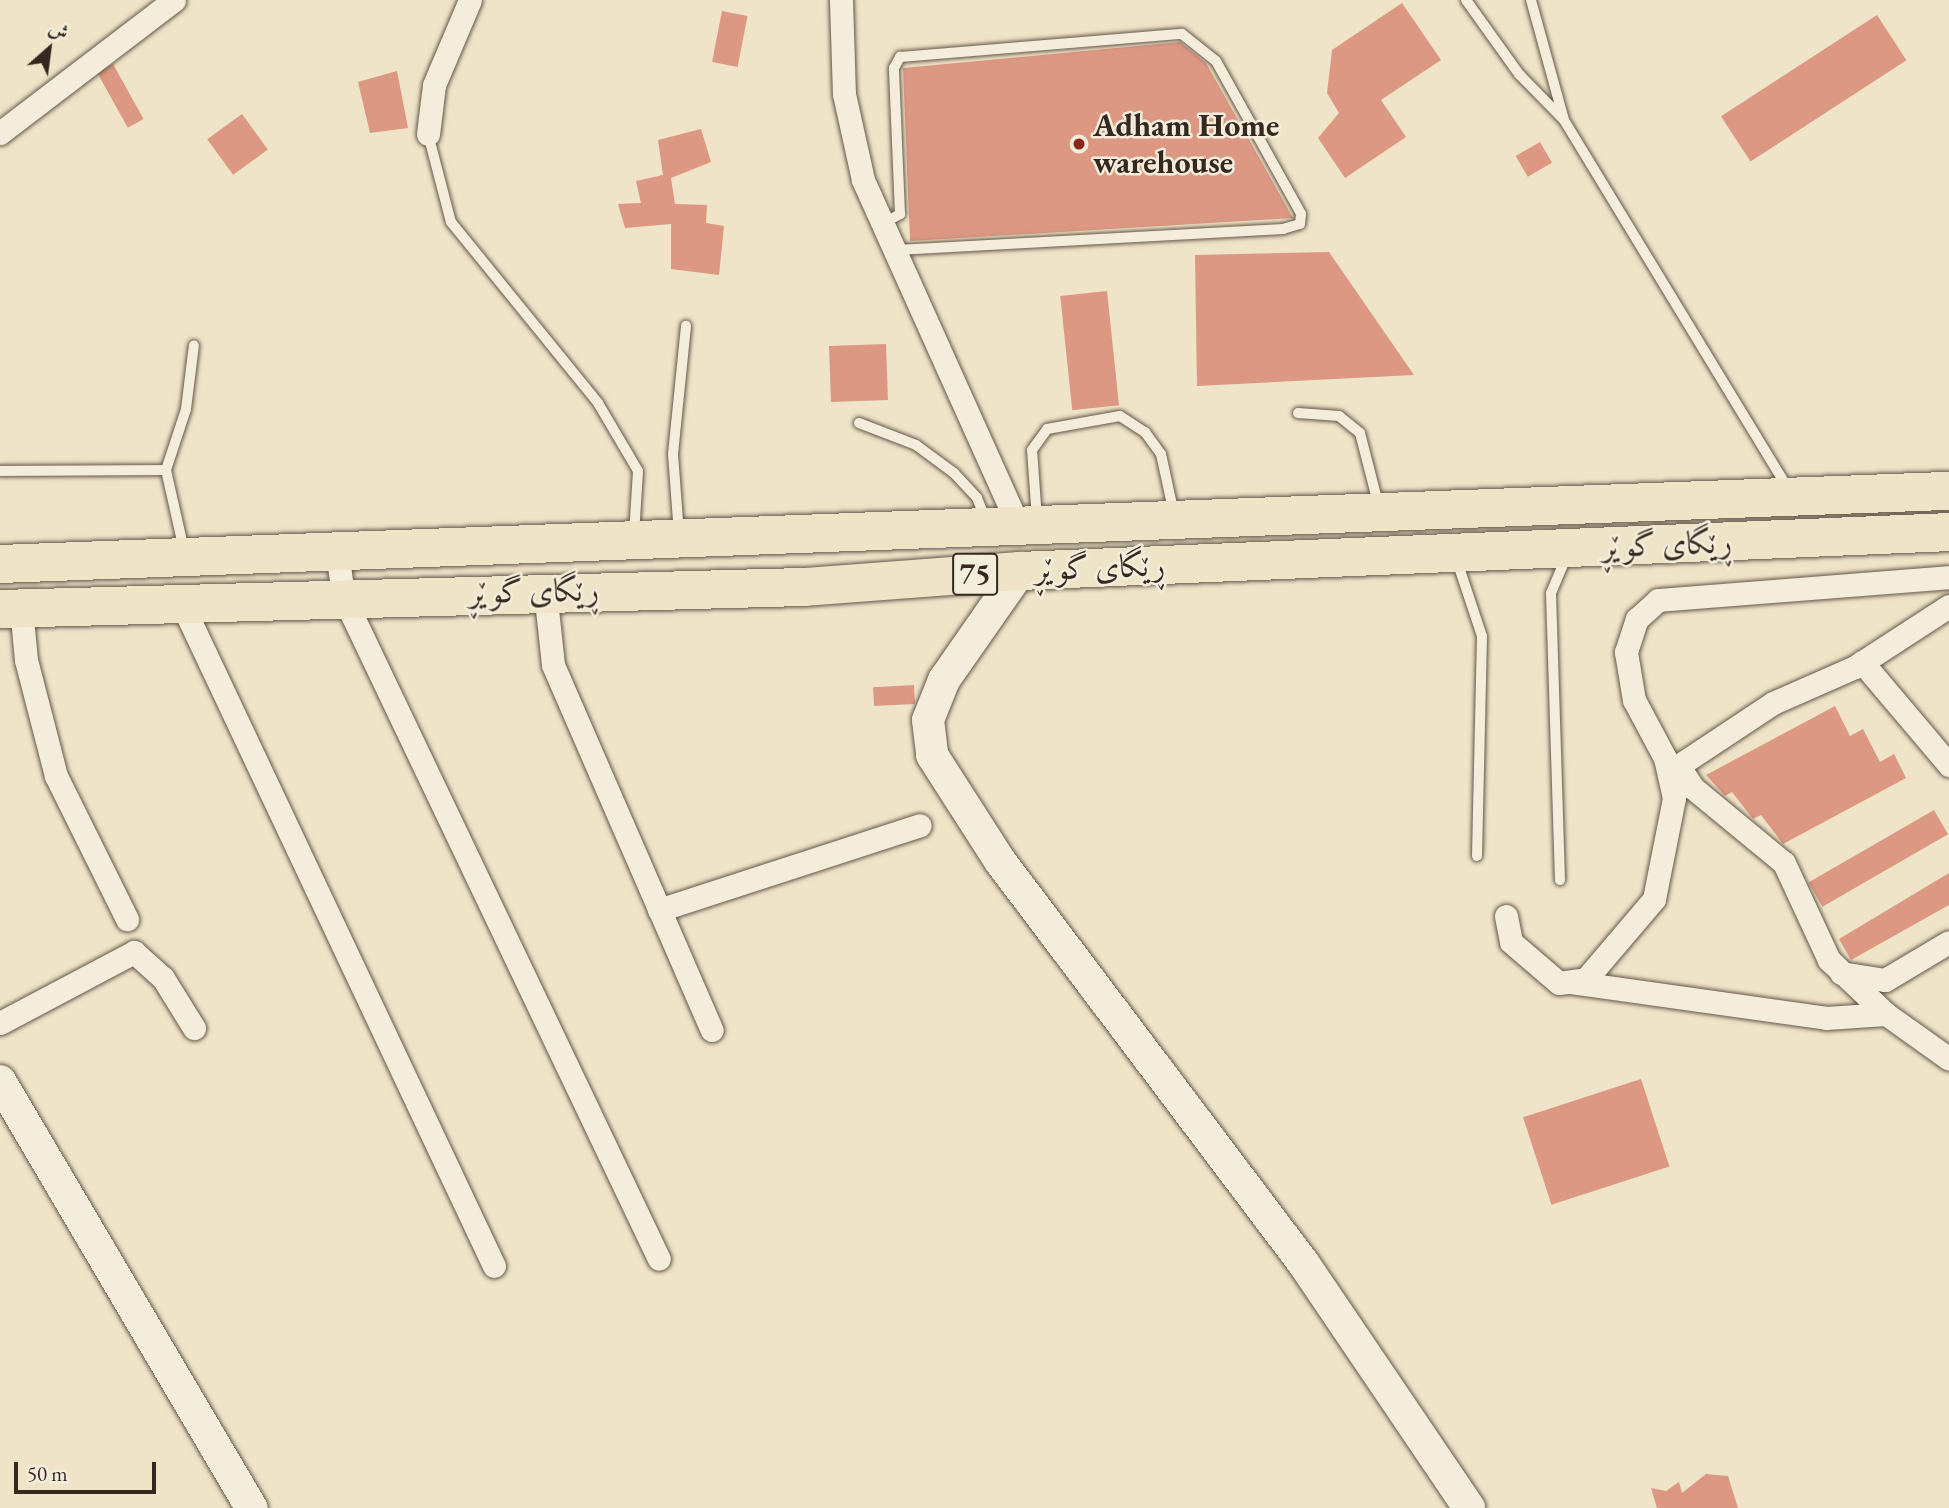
<!DOCTYPE html>
<html>
<head>
<meta charset="utf-8">
<style>
  body { margin:0 }
  #map { position:relative; width:1949px; height:1508px; overflow:hidden; background:#efe4c8; font-family:"EB Garamond",Amiri,serif }
  div>[style] { position:absolute }
  .building>* { inset:0; background:#dc9882; transform-origin:0 0 }
  .roads { filter:drop-shadow(0 0 2px #635749) drop-shadow(0 0 2px #635749) }
  .lane>* { height:10px; margin:-5px; padding:0 5px; transform-origin:5px; border-radius:5px; background:#f5eddb }
  .street>* { height:23px; margin:-11.5px; padding:0 11.5px; transform-origin:11.5px; border-radius:11.5px; background:#f5eddb }
  .secondary>* { height:32px; margin:-16px; padding:0 16px; transform-origin:16px; border-radius:16px; background:#f5eddb }
  .highway>* { height:38px; margin:-19px; padding:0 19px; transform-origin:19px; border-radius:19px; background:#efe4c8 }
  .dots>* { width:19px; height:19px; translate:-50% -50%; box-sizing:border-box; border:4px solid #f5eddb; border-radius:50% }
  span { translate:-50% -50%; white-space:nowrap; text-align:center; line-height:1.15; -webkit-text-stroke:5px #f5eddb; paint-order:stroke }
  .shield-label span { padding:2px 5px; background:#f5eddb; border:2px solid; border-radius:5px; -webkit-text-stroke-width:0 }
  .shield-label { font-size:30px; color:#34281f; font-weight:700 }
  .poi-label { font-size:32px; color:#34281f; font-weight:700 }
  .left { translate:0 -50%; text-align:left }
  .street-label { font-size:32px; color:#34281f }
  .north { position:absolute; left:14px; top:14px; width:70px; height:70px; -webkit-text-stroke:5px #f5eddb; paint-order:stroke; rotate:28deg; font-size:19px; font-weight:700; line-height:28px; text-align:center; color:#34281f }
  .north::after { content:''; display:block; margin:auto; width:24px; height:32px; background:#34281f; clip-path:polygon(50% 0,100% 100%,50% 72%,0 100%) }
  .scale { position:absolute; left:14px; top:1462px; width:142px; height:32px; box-sizing:border-box; border:4px solid #34281f; border-top:0; padding-left:9px; font-size:21px; line-height:24px; white-space:nowrap; color:#34281f; -webkit-text-stroke:5px #f5eddb; paint-order:stroke }
</style>
</head>
<body>
<div id="map">
  <div class="building">
    <div style="clip-path:polygon(1402px 3px,1441px 60px,1381px 100px,1406px 137px,1345px 178px,1318px 138px,1339px 113px,1327px 93px,1332px 50px)"></div>
    <div style="left:722px;top:11px;width:26px;height:52px;rotate:11deg"></div>
    <div style="left:1877px;top:15px;width:54px;height:186px;rotate:57deg"></div>
    <div style="clip-path:polygon(1180px 42px,1206px 63px,1293px 218px,910px 241px,903px 68px)"></div>
    <div style="left:113px;top:64px;width:63px;height:18px;rotate:61deg"></div>
    <div style="clip-path:polygon(397px 71px,408px 128px,370px 133px,358px 82px)"></div>
    <div style="left:242px;top:114px;width:44px;height:43px;rotate:54deg"></div>
    <div style="clip-path:polygon(701px 129px,711px 162px,671px 178px,675px 204px,707px 205px,706px 223px,724px 226px,719px 275px,671px 269px,671px 224px,625px 228px,618px 204px,641px 203px,636px 181px,663px 175px,658px 140px)"></div>
    <div style="left:1540px;top:142px;width:24px;height:28px;rotate:60deg"></div>
    <div style="clip-path:polygon(1329px 252px,1414px 375px,1197px 386px,1195px 255px)"></div>
    <div style="left:1107px;top:291px;width:115px;height:47px;rotate:84deg"></div>
    <div style="left:886px;top:344px;width:56px;height:57px;rotate:88deg"></div>
    <div style="left:914px;top:685px;width:19px;height:41px;rotate:87deg"></div>
    <div style="clip-path:polygon(1835px 706px,1850px 736px,1863px 729px,1880px 762px,1894px 754px,1906px 778px,1783px 844px,1761px 815px,1753px 819px,1732px 792px,1725px 796px,1706px 775px)"></div>
    <div style="left:1934px;top:810px;width:28px;height:145px;rotate:60deg"></div>
    <div style="clip-path:polygon(1949px 873px,1949px 905px,1851px 960px,1839px 939px)"></div>
    <div style="left:1641px;top:1079px;width:92px;height:124px;rotate:72deg"></div>
    <div style="clip-path:polygon(1706px 1474px,1728px 1476px,1738px 1508px,1657px 1508px,1651px 1488px,1666px 1491px,1679px 1482px,1682px 1493px)"></div>
  </div>
  <div class="roads">
    <div class="lane">
      <div style="left:1466px;top:0;width:91px;rotate:54.4deg"></div>
      <div style="left:1519px;top:74px;width:62px;rotate:45.7deg"></div>
      <div style="left:1531px;top:0;width:124px;rotate:74.6deg"></div>
      <div style="left:1564px;top:120px;width:431px;rotate:58.7deg"></div>
      <div style="left:428px;top:134px;width:91px;rotate:75.4deg"></div>
      <div style="left:451px;top:222px;width:233px;rotate:50.9deg"></div>
      <div style="left:598px;top:403px;width:79px;rotate:59.5deg"></div>
      <div style="left:638px;top:471px;width:64px;rotate:93.6deg"></div>
      <div style="left:882px;top:224px;width:21px;rotate:-29deg"></div>
      <div style="left:900px;top:214px;width:146px;rotate:-92.4deg"></div>
      <div style="left:894px;top:68px;width:13px;rotate:-61deg"></div>
      <div style="left:900px;top:57px;width:283px;rotate:-4.7deg"></div>
      <div style="left:1182px;top:34px;width:43px;rotate:38.5deg"></div>
      <div style="left:1216px;top:61px;width:175px;rotate:60.9deg"></div>
      <div style="left:1301px;top:214px;width:10px;rotate:96deg"></div>
      <div style="left:1300px;top:224px;width:18px;rotate:164deg"></div>
      <div style="left:1283px;top:229px;width:391px;rotate:176.9deg"></div>
      <div style="left:1298px;top:413px;width:41px;rotate:4.2deg"></div>
      <div style="left:1339px;top:416px;width:27px;rotate:39deg"></div>
      <div style="left:1360px;top:433px;width:76px;rotate:75.6deg"></div>
      <div style="left:859px;top:423px;width:61px;rotate:21.1deg"></div>
      <div style="left:916px;top:445px;width:47px;rotate:36.4deg"></div>
      <div style="left:954px;top:473px;width:34px;rotate:47deg"></div>
      <div style="left:977px;top:498px;width:24px;rotate:68deg"></div>
      <div style="left:0;top:471px;width:166px;rotate:-0.3deg"></div>
      <div style="left:1037px;top:519px;width:69px;rotate:-94.1deg"></div>
      <div style="left:1032px;top:450px;width:26px;rotate:-54deg"></div>
      <div style="left:1047px;top:429px;width:74px;rotate:-10.1deg"></div>
      <div style="left:1120px;top:416px;width:30px;rotate:33deg"></div>
      <div style="left:1145px;top:432px;width:27px;rotate:54deg"></div>
      <div style="left:1161px;top:454px;width:61px;rotate:77.8deg"></div>
      <div style="left:679px;top:534px;width:80px;rotate:-94.3deg"></div>
      <div style="left:673px;top:454px;width:129px;rotate:-84.2deg"></div>
      <div style="left:184px;top:550px;width:82px;rotate:-102.7deg"></div>
      <div style="left:166px;top:470px;width:64px;rotate:-71.8deg"></div>
      <div style="left:186px;top:409px;width:64px;rotate:-82.9deg"></div>
      <div style="left:1457px;top:561px;width:79px;rotate:71.6deg"></div>
      <div style="left:1482px;top:636px;width:220px;rotate:91.3deg"></div>
      <div style="left:1560px;top:880px;width:287px;rotate:-91.8deg"></div>
      <div style="left:1551px;top:593px;width:39px;rotate:-67deg"></div>
    </div>
    <div class="street">
      <div style="left:841px;top:0;width:94px;rotate:88.2deg"></div>
      <div style="left:844px;top:94px;width:88px;rotate:77.5deg"></div>
      <div style="left:863px;top:180px;width:375px;rotate:65.8deg"></div>
      <div style="left:0;top:133px;width:219px;rotate:-37.4deg"></div>
      <div style="left:428px;top:134px;width:49px;rotate:-83deg"></div>
      <div style="left:434px;top:85px;width:92px;rotate:-67deg"></div>
      <div style="left:337px;top:550px;width:46px;rotate:82.6deg"></div>
      <div style="left:343px;top:596px;width:734px;rotate:64.52deg"></div>
      <div style="left:545px;top:591px;width:74px;rotate:83.8deg"></div>
      <div style="left:553px;top:665px;width:398px;rotate:66.5deg"></div>
      <div style="left:181px;top:602px;width:734px;rotate:64.76deg"></div>
      <div style="left:21px;top:608px;width:52px;rotate:84.5deg"></div>
      <div style="left:26px;top:660px;width:120px;rotate:75.5deg"></div>
      <div style="left:56px;top:776px;width:160px;rotate:63.6deg"></div>
      <div style="left:1862px;top:662px;width:135px;rotate:49.8deg"></div>
      <div style="left:659px;top:910px;width:274px;rotate:-18deg"></div>
      <div style="left:1506px;top:916px;width:26px;rotate:79deg"></div>
      <div style="left:1511px;top:942px;width:63px;rotate:40.5deg"></div>
      <div style="left:1559px;top:983px;width:27px;rotate:-8deg"></div>
      <div style="left:1586px;top:979px;width:105px;rotate:-49.6deg"></div>
      <div style="left:1654px;top:899px;width:103px;rotate:-78.8deg"></div>
      <div style="left:1674px;top:798px;width:41px;rotate:-102.7deg"></div>
      <div style="left:1665px;top:758px;width:66px;rotate:-118.1deg"></div>
      <div style="left:1634px;top:700px;width:49px;rotate:-99.5deg"></div>
      <div style="left:1626px;top:652px;width:35px;rotate:-72deg"></div>
      <div style="left:1637px;top:619px;width:28px;rotate:-42deg"></div>
      <div style="left:1658px;top:600px;width:292px;rotate:-4.5deg"></div>
      <div style="left:1841px;top:973px;width:45px;rotate:9deg"></div>
      <div style="left:1885px;top:980px;width:74px;rotate:-30.7deg"></div>
      <div style="left:1571px;top:982px;width:258px;rotate:8deg"></div>
      <div style="left:1826px;top:1018px;width:60px;rotate:-3.8deg"></div>
      <div style="left:1886px;top:1014px;width:77px;rotate:35.5deg"></div>
      <div style="left:1886px;top:1014px;width:79px;rotate:-136.5deg"></div>
      <div style="left:1829px;top:960px;width:107px;rotate:-114.9deg"></div>
      <div style="left:1784px;top:863px;width:118px;rotate:-140.5deg"></div>
      <div style="left:1693px;top:788px;width:20px;rotate:-123deg"></div>
      <div style="left:1682px;top:771px;width:9px;rotate:-77deg"></div>
      <div style="left:1684px;top:762px;width:107px;rotate:-33.5deg"></div>
      <div style="left:1773px;top:703px;width:90px;rotate:-23.7deg"></div>
      <div style="left:1855px;top:667px;width:112px;rotate:-33deg"></div>
      <div style="left:0;top:1023px;width:152px;rotate:-27.9deg"></div>
      <div style="left:134px;top:952px;width:39px;rotate:42deg"></div>
      <div style="left:163px;top:978px;width:59px;rotate:58.2deg"></div>
    </div>
    <div class="secondary">
      <div style="left:1020px;top:571px;width:133px;rotate:124.9deg"></div>
      <div style="left:944px;top:680px;width:43px;rotate:111.8deg"></div>
      <div style="left:928px;top:720px;width:35px;rotate:83deg"></div>
      <div style="left:932px;top:755px;width:126px;rotate:57.3deg"></div>
      <div style="left:1000px;top:861px;width:505px;rotate:52.97deg"></div>
      <div style="left:1304px;top:1264px;width:295px;rotate:55.9deg"></div>
      <div style="left:0;top:1081px;width:496px;rotate:59.5deg"></div>
    </div>
    <div class="highway">
      <div style="left:0;top:564px;width:1950px;rotate:-2.15deg"></div>
      <div style="left:0;top:609px;width:805px;rotate:-1.57deg"></div>
      <div style="left:805px;top:587px;width:216px;rotate:-4.3deg"></div>
      <div style="left:1020px;top:571px;width:930px;rotate:-2.4deg"></div>
    </div>
  </div>
  <div class="dots">
    <div style="left:1079px;top:144px;background:#8f2418"></div>
  </div>
  <div class="shield-label">
    <span style="left:975px;top:574px">75</span>
  </div>
  <div class="poi-label">
    <span class="left" style="left:1093px;top:144px">Adham Home<br>warehouse</span>
  </div>
  <div class="street-label">
    <span style="left:1667px;top:544px;rotate:-2deg">ڕێگای گوێڕ</span>
    <span style="left:1100px;top:567px;rotate:-2deg">ڕێگای گوێڕ</span>
    <span style="left:534px;top:591px;rotate:-1deg">ڕێگای گوێڕ</span>
  </div>
  <div class="north">ش</div>
  <div class="scale">50 m</div>
</div>
</body>
</html>
